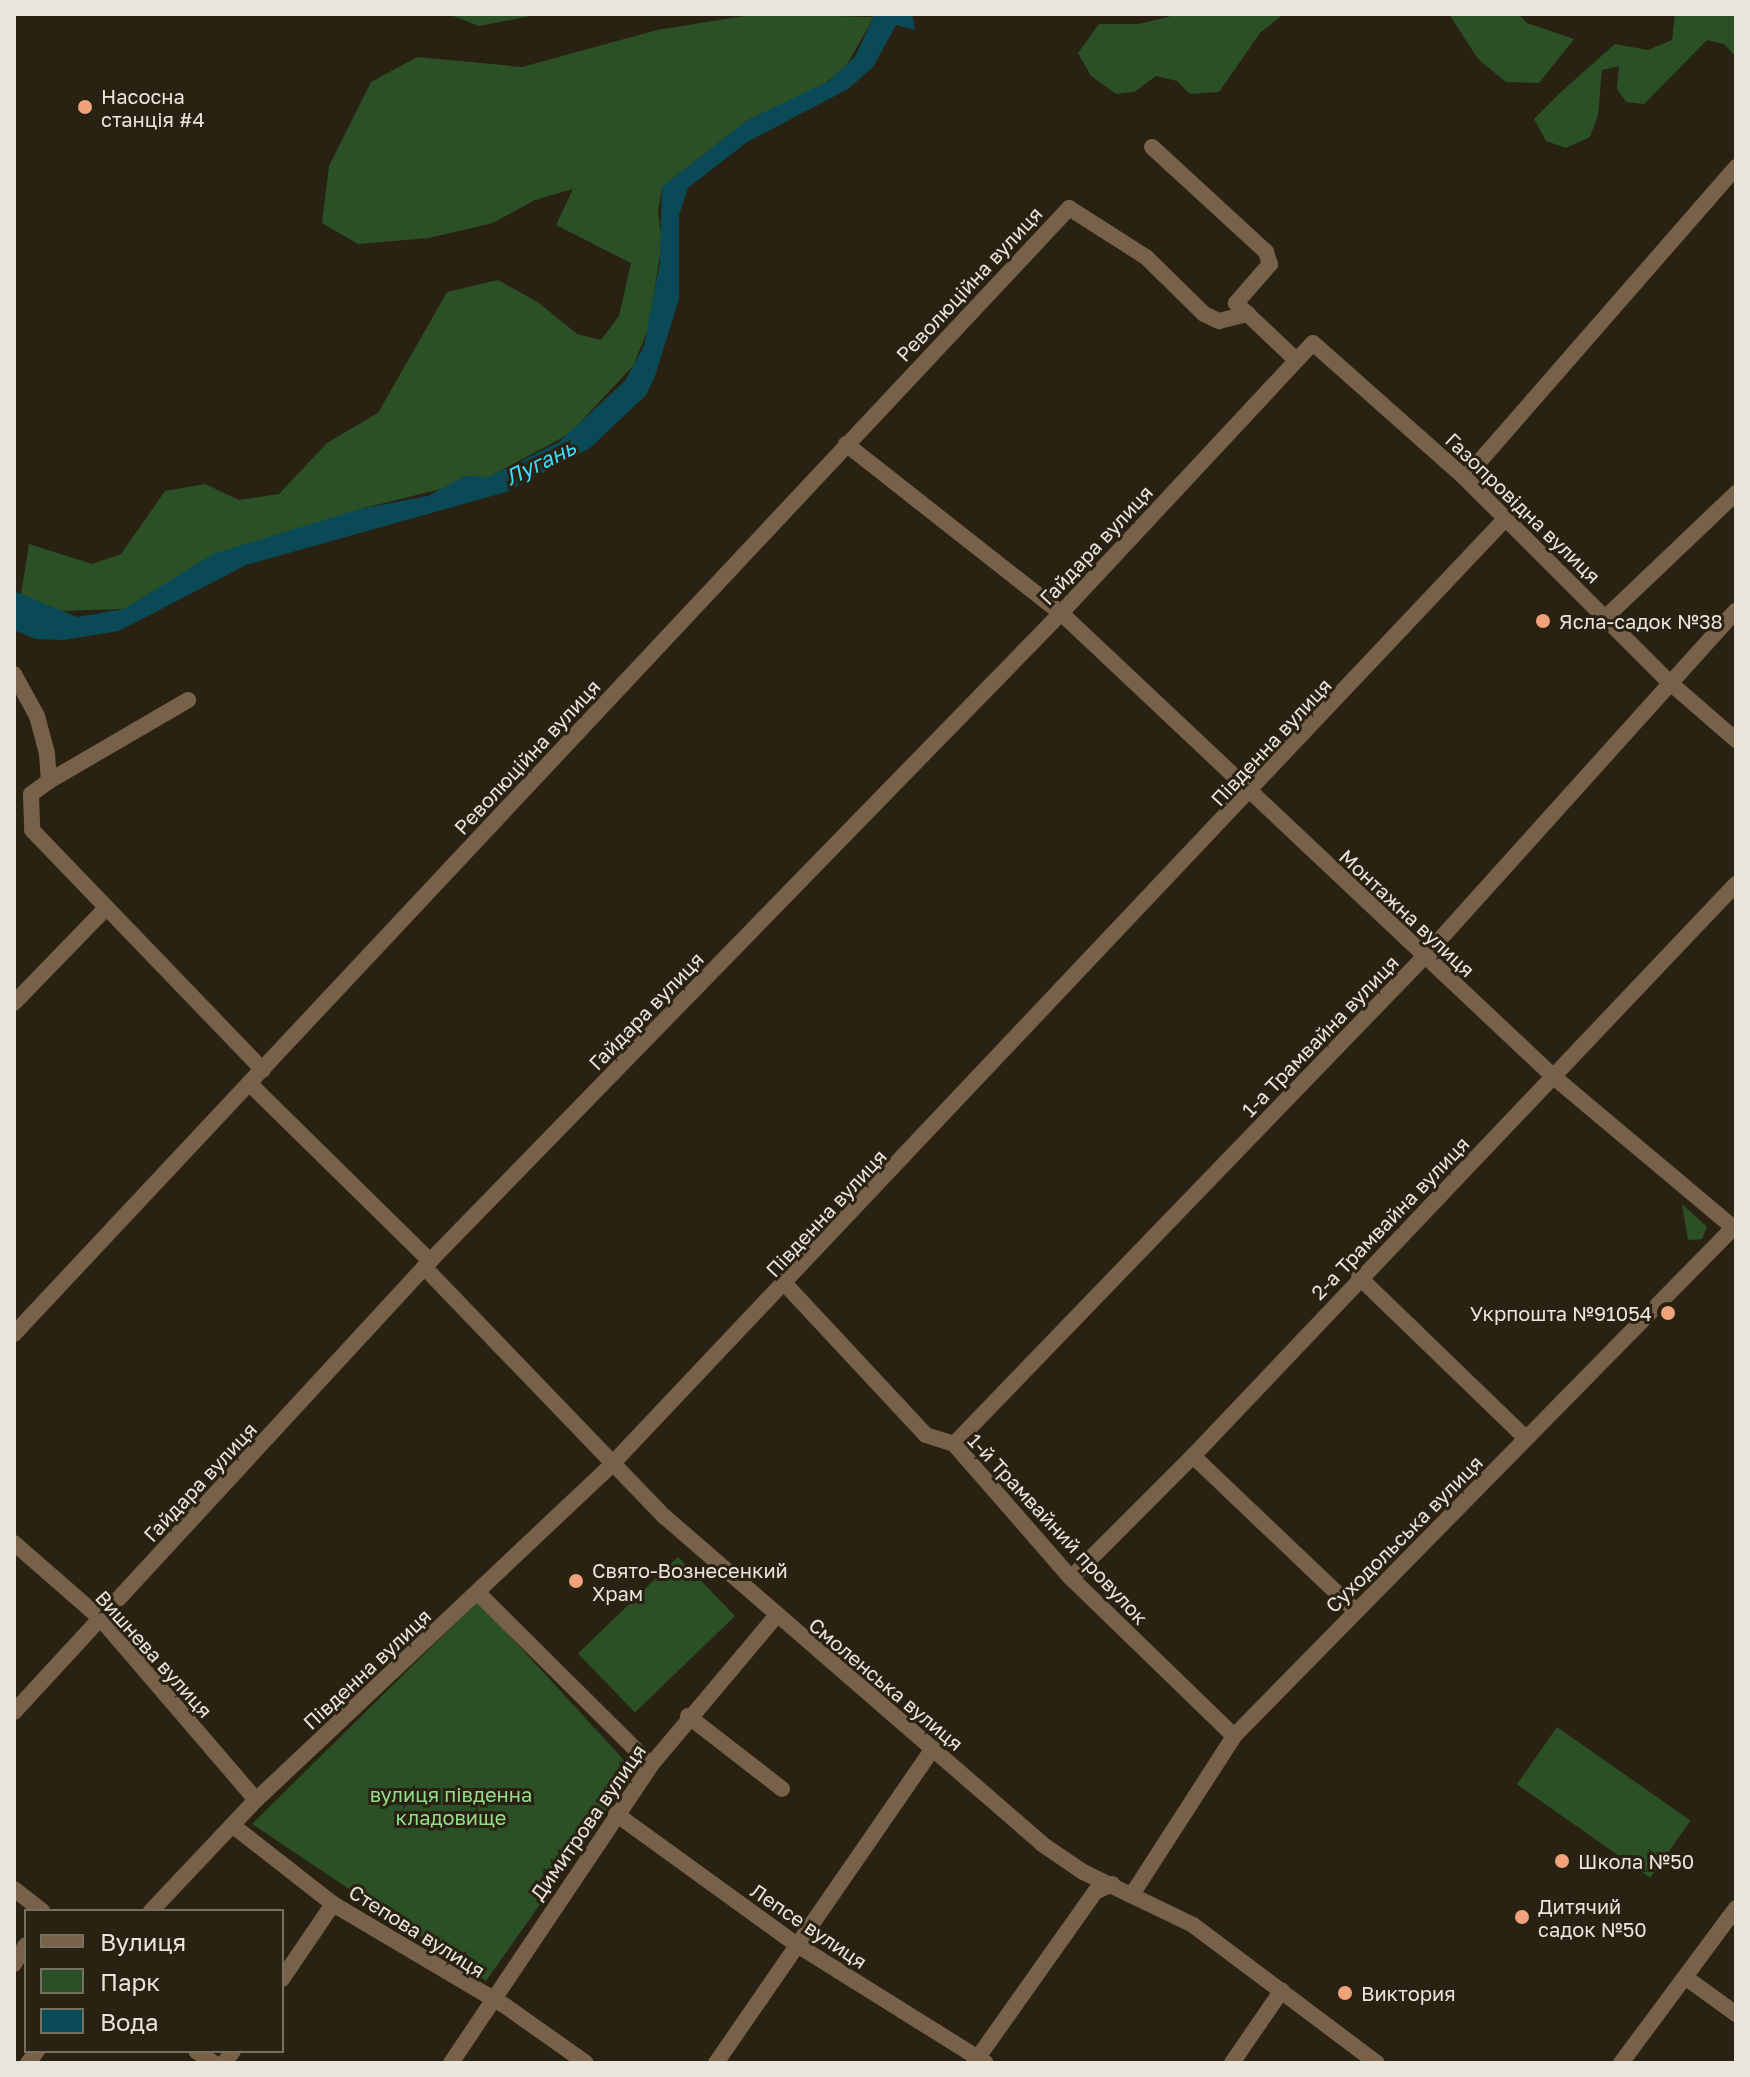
<!DOCTYPE html>
<html>
<head>
<meta charset="utf-8">
<style>
  body { margin:0 }
  #map { position:relative; width:1750px; height:2077px; overflow:hidden; background:#292212; font-family:"Golos Text",sans-serif }
  div>[style] { position:absolute }
  .green>* { inset:0; background:#2b5026; transform-origin:0 0 }
  .water>* { inset:0; background:#0a4a57 }
  .minor>* { height:16px; margin:-8px; padding:0 8px; transform-origin:8px; border-radius:8px; background:#786149 }
  .dots>* { width:22px; height:22px; translate:-50% -50%; box-sizing:border-box; border:4px solid #292212; border-radius:50% }
  span { translate:-50% -50%; white-space:nowrap; text-align:center; line-height:1.15; -webkit-text-stroke:6px #292212; paint-order:stroke }
  .poi-label { font-size:20px; color:#e9e5da }
  .left { translate:0 -50%; text-align:left }
  .right { translate:-100% -50%; text-align:right }
  .street-label { font-size:20px; color:#e9e5da }
  .park-label { font-size:20px; color:#94dd89 }
  .water-label { font-size:22px; color:#38dbfd; font-style:italic }
  .frame { position:absolute; inset:0; border:16px solid #e9e5da; pointer-events:none }
  .legend { position:absolute; left:24px; top:1909px; width:260px; height:144px; box-sizing:border-box; background:#292212; border:2px solid #767062; margin:0; padding:10px 14px; list-style:none; font-size:24px; color:#e9e5da }
  .legend li { display:flex; align-items:center; gap:16px; height:40px }
  .legend b { width:40px; border:2px solid #767062 }
</style>
</head>
<body>
<div id="map">
  <div class="green">
    <div style="clip-path:polygon(448px 14px,541px 14px,479px 26px)"></div>
    <div style="clip-path:polygon(757px 14px,874px 17px,845px 68px,812px 93px,748px 120px,662px 187px,658px 212px,662px 241px,649px 327px,633px 366px,569px 434px,489px 477px,360px 509px,165px 585px,124px 609px,58px 611px,21px 594px,29px 544px,92px 564px,121px 554px,165px 491px,205px 484px,239px 500px,279px 494px,327px 443px,378px 413px,447px 292px,498px 280px,539px 303px,577px 334px,601px 340px,619px 316px,631px 263px,556px 225px,573px 189px,535px 200px,493px 223px,429px 238px,358px 244px,322px 223px,329px 166px,371px 82px,417px 57px,522px 67px,657px 30px)"></div>
    <div style="clip-path:polygon(1179px 14px,1284px 14px,1260px 33px,1219px 92px,1190px 94px,1177px 81px,1156px 76px,1134px 92px,1116px 94px,1091px 76px,1078px 53px,1099px 24px,1139px 24px)"></div>
    <div style="clip-path:polygon(1449px 14px,1518px 14px,1527px 23px,1574px 39px,1539px 83px,1506px 82px,1478px 59px)"></div>
    <div style="clip-path:polygon(1675px 14px,1736px 14px,1736px 57px,1724px 44px,1707px 40px,1644px 104px,1626px 102px,1617px 89px,1619px 66px,1602px 70px,1598px 115px,1590px 137px,1566px 148px,1546px 141px,1534px 119px,1562px 91px,1615px 44px,1648px 50px,1672px 40px)"></div>
    <div style="clip-path:polygon(1682px 1204px,1707px 1227px,1702px 1239px,1688px 1240px)"></div>
    <div style="left:678px;top:1557px;width:82px;height:139px;rotate:46deg"></div>
    <div style="clip-path:polygon(478px 1601px,634px 1771px,486px 1981px,252px 1824px)"></div>
    <div style="left:1557px;top:1727px;width:163px;height:70px;rotate:35deg"></div>
  </div>
  <div class="water">
    <div style="clip-path:polygon(875px 14px,912px 14px,915px 30px,896px 25px,873px 67px,848px 89px,747px 142px,688px 188px,679px 215px,679px 299px,655px 376px,646px 395px,590px 448px,506px 492px,246px 565px,119px 631px,63px 640px,36px 639px,14px 630px,14px 591px,77px 617px,124px 609px,213px 554px,360px 509px,428px 496px,465px 476px,489px 477px,559px 442px,625px 381px,644px 346px,660px 263px,662px 187px,748px 120px,829px 81px,855px 57px)"></div>
  </div>
  <div class="minor">
    <div style="left:1152px;top:147px;width:155px;rotate:42.6deg"></div>
    <div style="left:1266px;top:252px;width:13px;rotate:72deg"></div>
    <div style="left:1270px;top:264px;width:52px;rotate:131.1deg"></div>
    <div style="left:1236px;top:303px;width:83px;rotate:43.5deg"></div>
    <div style="left:846px;top:444px;width:273px;rotate:38.2deg"></div>
    <div style="left:1061px;top:613px;width:678px;rotate:43.27deg"></div>
    <div style="left:1555px;top:1078px;width:236px;rotate:40deg"></div>
    <div style="left:1465px;top:478px;width:413px;rotate:-48.9deg"></div>
    <div style="left:1606px;top:617px;width:180px;rotate:-43.6deg"></div>
    <div style="left:14px;top:674px;width:48px;rotate:61.3deg"></div>
    <div style="left:37px;top:716px;width:39px;rotate:75deg"></div>
    <div style="left:47px;top:754px;width:27px;rotate:86deg"></div>
    <div style="left:49px;top:781px;width:22px;rotate:144deg"></div>
    <div style="left:31px;top:794px;width:36px;rotate:88deg"></div>
    <div style="left:32px;top:830px;width:333px;rotate:46.1deg"></div>
    <div style="left:49px;top:781px;width:161px;rotate:-30.2deg"></div>
    <div style="left:14px;top:1003px;width:132px;rotate:-45.9deg"></div>
    <div style="left:250px;top:1084px;width:252px;rotate:44.5deg"></div>
    <div style="left:424px;top:1267px;width:347px;rotate:46.1deg"></div>
    <div style="left:665px;top:1517px;width:499px;rotate:40.9deg"></div>
    <div style="left:1042px;top:1844px;width:50px;rotate:34.3deg"></div>
    <div style="left:1083px;top:1872px;width:122px;rotate:25.7deg"></div>
    <div style="left:1193px;top:1925px;width:230px;rotate:36.9deg"></div>
    <div style="left:1359px;top:1277px;width:232px;rotate:44deg"></div>
    <div style="left:786px;top:1285px;width:205px;rotate:47deg"></div>
    <div style="left:926px;top:1435px;width:29px;rotate:18deg"></div>
    <div style="left:954px;top:1444px;width:178px;rotate:48.9deg"></div>
    <div style="left:1071px;top:1578px;width:227px;rotate:44.1deg"></div>
    <div style="left:14px;top:1334px;width:1543px;rotate:-46.86deg"></div>
    <div style="left:1069px;top:208px;width:91px;rotate:32.5deg"></div>
    <div style="left:1146px;top:257px;width:81px;rotate:44.5deg"></div>
    <div style="left:1204px;top:314px;width:17px;rotate:25deg"></div>
    <div style="left:1219px;top:321px;width:30px;rotate:-14deg"></div>
    <div style="left:954px;top:1444px;width:677px;rotate:-46.02deg"></div>
    <div style="left:1424px;top:957px;width:466px;rotate:-48deg"></div>
    <div style="left:1193px;top:1456px;width:225px;rotate:43.6deg"></div>
    <div style="left:14px;top:1543px;width:116px;rotate:41.1deg"></div>
    <div style="left:101px;top:1619px;width:238px;rotate:49.4deg"></div>
    <div style="left:1071px;top:1578px;width:173px;rotate:-45deg"></div>
    <div style="left:1193px;top:1456px;width:789px;rotate:-46.49deg"></div>
    <div style="left:478px;top:1593px;width:244px;rotate:44.8deg"></div>
    <div style="left:14px;top:1712px;width:614px;rotate:-47.31deg"></div>
    <div style="left:430px;top:1261px;width:904px;rotate:-45.76deg"></div>
    <div style="left:1061px;top:613px;width:369px;rotate:-47deg"></div>
    <div style="left:1313px;top:343px;width:203px;rotate:41.6deg"></div>
    <div style="left:1465px;top:478px;width:287px;rotate:45deg"></div>
    <div style="left:1668px;top:681px;width:90px;rotate:40.9deg"></div>
    <div style="left:688px;top:1716px;width:119px;rotate:37.8deg"></div>
    <div style="left:616px;top:1814px;width:220px;rotate:35.9deg"></div>
    <div style="left:794px;top:1943px;width:226px;rotate:32deg"></div>
    <div style="left:232px;top:1825px;width:128px;rotate:38deg"></div>
    <div style="left:333px;top:1904px;width:199px;rotate:30.6deg"></div>
    <div style="left:504px;top:2005px;width:100px;rotate:35.3deg"></div>
    <div style="left:14px;top:1889px;width:36px;rotate:38deg"></div>
    <div style="left:1133px;top:1893px;width:187px;rotate:-57.2deg"></div>
    <div style="left:1234px;top:1736px;width:712px;rotate:-45.51deg"></div>
    <div style="left:151px;top:1911px;width:153px;rotate:-46.6deg"></div>
    <div style="left:256px;top:1800px;width:491px;rotate:-43.3deg"></div>
    <div style="left:613px;top:1463px;width:1300px;rotate:-46.62deg"></div>
    <div style="left:14px;top:1964px;width:22px;rotate:-58deg"></div>
    <div style="left:1685px;top:1977px;width:63px;rotate:36deg"></div>
    <div style="left:282px;top:1979px;width:91px;rotate:-55.8deg"></div>
    <div style="left:196px;top:2051px;width:22px;rotate:34deg"></div>
    <div style="left:28px;top:2063px;width:15px;rotate:-53deg"></div>
    <div style="left:224px;top:2063px;width:15px;rotate:-53deg"></div>
    <div style="left:451px;top:2063px;width:359px;rotate:-56.1deg"></div>
    <div style="left:651px;top:1765px;width:193px;rotate:-50deg"></div>
    <div style="left:716px;top:2063px;width:382px;rotate:-55.4deg"></div>
    <div style="left:974px;top:2063px;width:209px;rotate:-54.7deg"></div>
    <div style="left:1095px;top:1892px;width:19px;rotate:-25deg"></div>
    <div style="left:1232px;top:2063px;width:88px;rotate:-55.6deg"></div>
    <div style="left:1621px;top:2063px;width:193px;rotate:-53.4deg"></div>
  </div>
  <div class="dots">
    <div style="left:85px;top:107px;background:#f0a27a"></div>
    <div style="left:1543px;top:621px;background:#f0a27a"></div>
    <div style="left:1668px;top:1313px;background:#f0a27a"></div>
    <div style="left:576px;top:1581px;background:#f0a27a"></div>
    <div style="left:1562px;top:1861px;background:#f0a27a"></div>
    <div style="left:1522px;top:1917px;background:#f0a27a"></div>
    <div style="left:1345px;top:1993px;background:#f0a27a"></div>
  </div>
  <div class="poi-label">
    <span class="left" style="left:101px;top:108px">Насосна<br>станція #4</span>
    <span class="left" style="left:1559px;top:621px">Ясла-садок №38</span>
    <span class="right" style="left:1652px;top:1313px">Укрпошта №91054</span>
    <span class="left" style="left:592px;top:1582px">Свято-Вознесенкий<br>Храм</span>
    <span class="left" style="left:1578px;top:1861px">Школа №50</span>
    <span class="left" style="left:1538px;top:1918px">Дитячий<br>садок №50</span>
    <span class="left" style="left:1361px;top:1993px">Виктория</span>
  </div>
  <div class="street-label">
    <span style="left:969px;top:284px;rotate:-47deg">Революційна вулиця</span>
    <span style="left:1523px;top:508px;rotate:44deg">Газопровідна вулиця</span>
    <span style="left:1096px;top:545px;rotate:-47deg">Гайдара вулиця</span>
    <span style="left:1271px;top:742px;rotate:-47deg">Південна вулиця</span>
    <span style="left:527px;top:757px;rotate:-47deg">Революційна вулиця</span>
    <span style="left:1407px;top:913px;rotate:43deg">Монтажна вулиця</span>
    <span style="left:646px;top:1011px;rotate:-46deg">Гайдара вулиця</span>
    <span style="left:1320px;top:1036px;rotate:-46deg">1-а Трамвайна вулиця</span>
    <span style="left:826px;top:1213px;rotate:-47deg">Південна вулиця</span>
    <span style="left:1390px;top:1218px;rotate:-46deg">2-а Трамвайна вулиця</span>
    <span style="left:200px;top:1482px;rotate:-47deg">Гайдара вулиця</span>
    <span style="left:1058px;top:1529px;rotate:47deg">1-й Трамвайний провулок</span>
    <span style="left:1404px;top:1534px;rotate:-45deg">Суходольська вулиця</span>
    <span style="left:154px;top:1654px;rotate:48deg">Вишнева вулиця</span>
    <span style="left:367px;top:1669px;rotate:-43deg">Південна вулиця</span>
    <span style="left:886px;top:1684px;rotate:40deg">Смоленська вулиця</span>
    <span style="left:588px;top:1822px;rotate:-55deg">Димитрова вулиця</span>
    <span style="left:809px;top:1926px;rotate:34deg">Лепсе вулиця</span>
    <span style="left:417px;top:1931px;rotate:32deg">Степова вулиця</span>
  </div>
  <div class="park-label">
    <span style="left:451px;top:1806px">вулиця південна<br>кладовище</span>
  </div>
  <div class="water-label">
    <span style="left:540px;top:462px;rotate:-26deg">Лугань</span>
  </div>
  <div class="frame"></div>
  <ul class="legend">
  <li><b style="height:10px;background:#786149"></b>Вулиця</li>
  <li><b style="height:22px;background:#2b5026"></b>Парк</li>
  <li><b style="height:22px;background:#0a4a57"></b>Вода</li>
  </ul>
</div>
</body>
</html>
